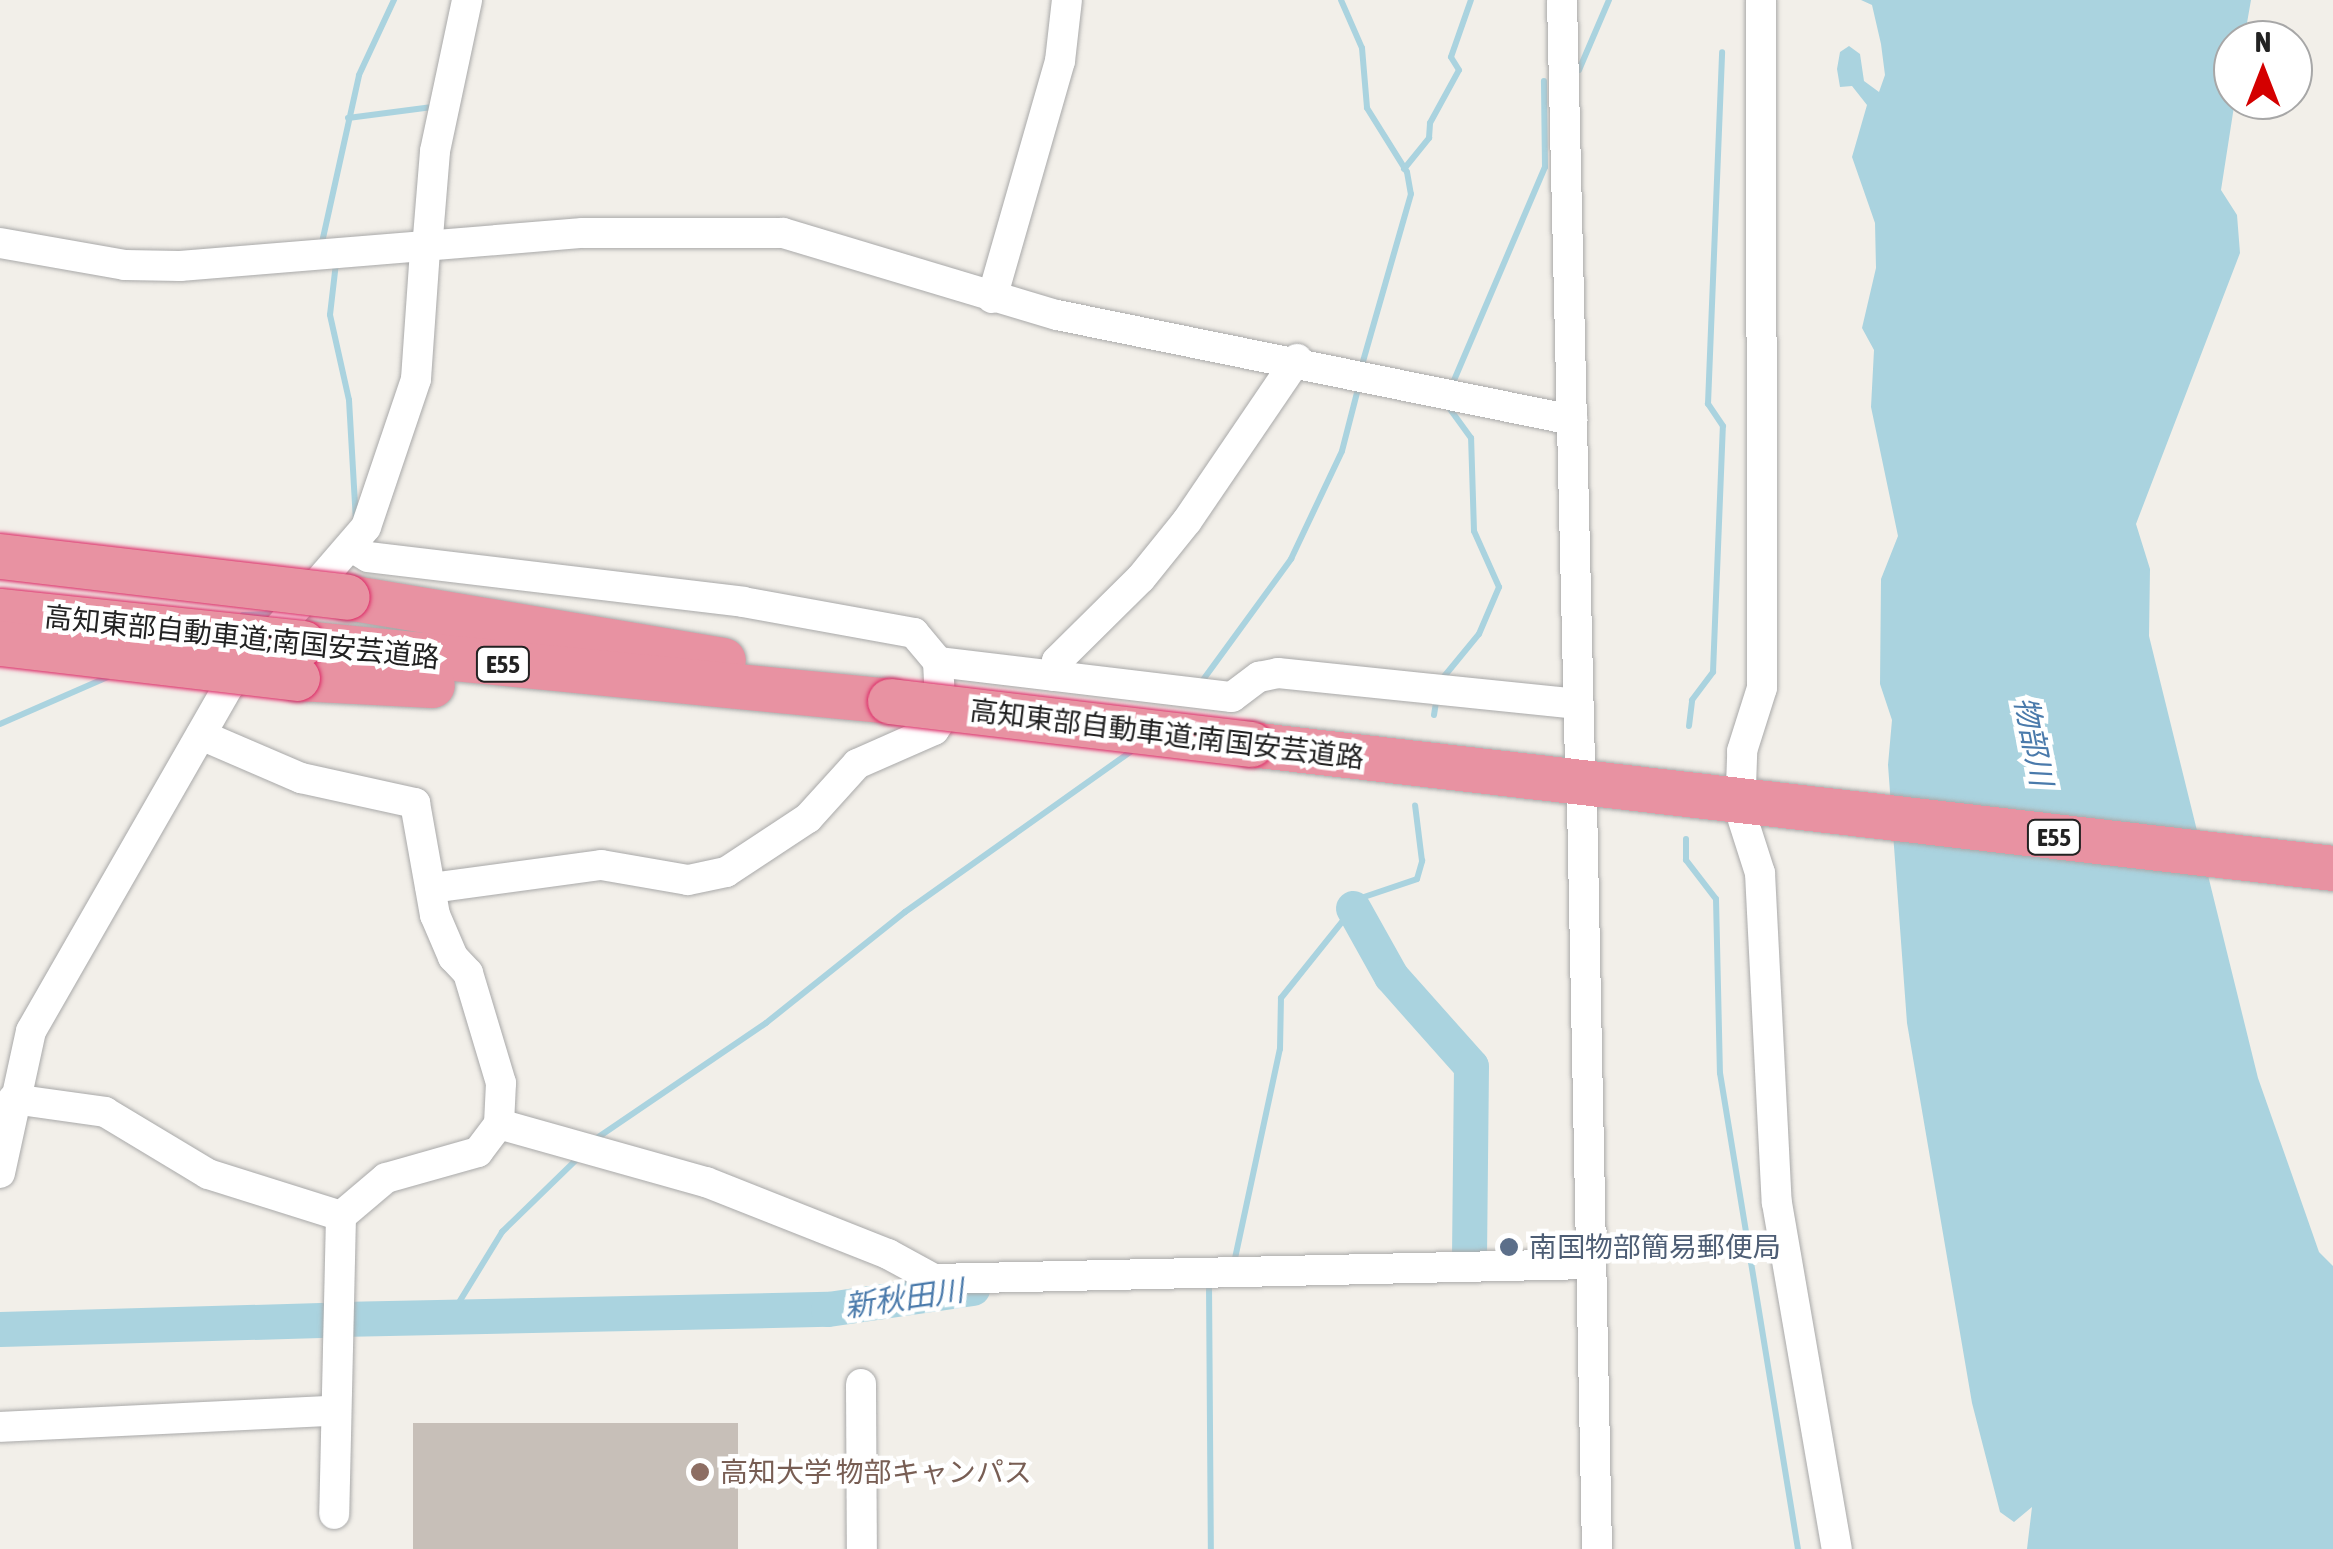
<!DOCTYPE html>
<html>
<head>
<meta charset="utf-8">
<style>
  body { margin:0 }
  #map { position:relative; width:2333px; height:1549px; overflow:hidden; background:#f2efe9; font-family:"Asap Condensed","Noto Sans JP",sans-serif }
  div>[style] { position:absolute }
  .water>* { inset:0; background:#aad3df }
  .stream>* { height:6px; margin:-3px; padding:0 3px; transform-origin:3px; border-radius:3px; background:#aad3df }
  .river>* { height:35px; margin:-17.5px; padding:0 17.5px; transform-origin:17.5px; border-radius:17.5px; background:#aad3df }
  .building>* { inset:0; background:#c7bfb8; transform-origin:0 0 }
  .roads { filter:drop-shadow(0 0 2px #a9a9a9) drop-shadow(0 0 2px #a9a9a9) }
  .minor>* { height:30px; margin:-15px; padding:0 15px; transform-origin:15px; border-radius:15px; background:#fff }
  .highway>* { height:45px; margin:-22.5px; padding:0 22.5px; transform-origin:22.5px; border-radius:22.5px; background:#e892a2 }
  .bridges { filter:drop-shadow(0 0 2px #dc2a67) drop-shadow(0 0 2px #dc2a67) }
  .highway-bridge>* { height:45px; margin:-22.5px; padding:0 22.5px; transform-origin:22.5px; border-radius:22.5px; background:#e892a2 }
  .dots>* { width:28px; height:28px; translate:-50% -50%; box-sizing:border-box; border:5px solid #fff; border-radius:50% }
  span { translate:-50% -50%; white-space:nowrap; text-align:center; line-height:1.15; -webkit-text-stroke:9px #fff; paint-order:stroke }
  .shield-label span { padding:2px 8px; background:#fff; border:2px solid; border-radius:8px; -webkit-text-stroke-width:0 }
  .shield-label { font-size:25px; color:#222; font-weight:700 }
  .street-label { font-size:28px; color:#222 }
  .service-label { font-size:28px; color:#4e5e75 }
  .left { translate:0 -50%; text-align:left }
  .education-label { font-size:28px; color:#785e54 }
  .water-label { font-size:30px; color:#4a7aab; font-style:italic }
  .north { position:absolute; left:2213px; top:20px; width:100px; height:100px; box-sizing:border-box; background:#fff; border:2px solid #a7a7a7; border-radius:50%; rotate:0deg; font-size:28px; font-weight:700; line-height:40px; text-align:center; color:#222 }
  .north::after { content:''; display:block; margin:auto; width:35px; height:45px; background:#d40000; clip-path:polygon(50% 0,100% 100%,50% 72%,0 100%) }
</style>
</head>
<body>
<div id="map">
  <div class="water">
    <div style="clip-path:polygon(1861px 0,2251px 0,2244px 40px,2233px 40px,2235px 100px,2221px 190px,2237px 215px,2240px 253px,2136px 524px,2150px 569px,2149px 636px,2258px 1078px,2319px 1252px,2333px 1266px,2333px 1549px,2027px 1549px,2032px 1507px,2014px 1522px,2000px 1512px,1972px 1403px,1907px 1023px,1888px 765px,1892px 720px,1880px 684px,1881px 579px,1898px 536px,1871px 407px,1874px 350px,1862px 328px,1876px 268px,1875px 223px,1852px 157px,1867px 105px,1852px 86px,1840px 87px,1837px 69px,1840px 52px,1849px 46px,1860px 54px,1864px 81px,1879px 92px,1885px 75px,1881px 44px,1872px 5px)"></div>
  </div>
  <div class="stream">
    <div style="left:1341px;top:0;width:52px;rotate:66.4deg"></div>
    <div style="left:1362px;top:48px;width:60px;rotate:85.2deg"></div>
    <div style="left:1367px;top:108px;width:75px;rotate:58deg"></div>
    <div style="left:1407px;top:172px;width:22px;rotate:80deg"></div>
    <div style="left:1411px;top:194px;width:178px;rotate:106deg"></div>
    <div style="left:1579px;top:70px;width:76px;rotate:-66.8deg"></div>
    <div style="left:348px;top:118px;width:85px;rotate:-7.5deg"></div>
    <div style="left:1404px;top:169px;width:40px;rotate:-51deg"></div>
    <div style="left:1429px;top:138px;width:15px;rotate:-86deg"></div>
    <div style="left:1430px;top:123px;width:60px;rotate:-61.3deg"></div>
    <div style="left:1459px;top:70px;width:15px;rotate:-122deg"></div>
    <div style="left:1451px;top:57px;width:60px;rotate:-70.7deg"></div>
    <div style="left:321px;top:247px;width:176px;rotate:-77.5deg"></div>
    <div style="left:359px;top:75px;width:83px;rotate:-65deg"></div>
    <div style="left:336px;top:263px;width:52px;rotate:96.6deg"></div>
    <div style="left:330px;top:315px;width:87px;rotate:77.4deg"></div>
    <div style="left:349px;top:400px;width:122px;rotate:86.7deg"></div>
    <div style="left:1452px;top:385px;width:237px;rotate:-66.9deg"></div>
    <div style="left:1545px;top:167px;width:86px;rotate:-90.7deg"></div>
    <div style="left:243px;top:615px;width:23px;rotate:-2deg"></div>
    <div style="left:266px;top:614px;width:14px;rotate:-39deg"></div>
    <div style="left:1442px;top:679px;width:58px;rotate:-50.6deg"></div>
    <div style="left:1479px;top:634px;width:51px;rotate:-66.9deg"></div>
    <div style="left:1499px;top:587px;width:61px;rotate:-114.1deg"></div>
    <div style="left:1474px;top:531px;width:93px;rotate:-91.8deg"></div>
    <div style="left:1471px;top:438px;width:41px;rotate:-126deg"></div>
    <div style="left:1200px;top:684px;width:155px;rotate:-53.9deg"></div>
    <div style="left:1291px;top:559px;width:119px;rotate:-64.7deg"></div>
    <div style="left:1342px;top:451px;width:68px;rotate:-75.6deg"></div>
    <div style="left:1434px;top:715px;width:19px;rotate:-81deg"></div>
    <div style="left:0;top:724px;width:120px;rotate:-23.6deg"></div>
    <div style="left:1689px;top:726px;width:26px;rotate:-83deg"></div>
    <div style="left:1692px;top:700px;width:35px;rotate:-53deg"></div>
    <div style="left:1713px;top:672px;width:246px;rotate:-87.7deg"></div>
    <div style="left:1723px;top:426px;width:27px;rotate:-124deg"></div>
    <div style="left:1708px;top:404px;width:352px;rotate:-87.7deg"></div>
    <div style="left:1686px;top:839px;width:21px;rotate:90deg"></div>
    <div style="left:1686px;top:860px;width:49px;rotate:52.4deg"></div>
    <div style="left:1716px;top:899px;width:174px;rotate:88.7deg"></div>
    <div style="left:1720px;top:1073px;width:482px;rotate:80.7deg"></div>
    <div style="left:594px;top:1140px;width:208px;rotate:-34.2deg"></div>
    <div style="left:766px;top:1023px;width:178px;rotate:-38.6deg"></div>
    <div style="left:905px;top:912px;width:281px;rotate:-35.4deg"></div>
    <div style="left:1234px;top:1263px;width:219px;rotate:-77.9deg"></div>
    <div style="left:1280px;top:1049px;width:51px;rotate:-88.9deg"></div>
    <div style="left:1281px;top:998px;width:128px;rotate:-51.3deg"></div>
    <div style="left:1361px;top:898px;width:59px;rotate:-18.7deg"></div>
    <div style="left:1417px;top:879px;width:19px;rotate:-74deg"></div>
    <div style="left:1422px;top:861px;width:56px;rotate:-97.1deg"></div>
    <div style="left:1209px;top:1284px;width:265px;rotate:89.6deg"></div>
    <div style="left:450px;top:1317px;width:100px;rotate:-58.5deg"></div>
    <div style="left:502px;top:1232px;width:107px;rotate:-44.2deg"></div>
  </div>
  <div class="river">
    <div style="left:1353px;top:908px;width:78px;rotate:60.8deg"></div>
    <div style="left:1391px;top:976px;width:120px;rotate:48.4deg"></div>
    <div style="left:1471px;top:1066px;width:192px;rotate:90.6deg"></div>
    <div style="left:340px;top:1319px;width:488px;rotate:-1.2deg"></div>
    <div style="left:828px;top:1309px;width:146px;rotate:-8.3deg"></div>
    <div style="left:0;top:1329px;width:329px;rotate:-1.6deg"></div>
  </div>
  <div class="building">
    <div style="left:738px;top:1423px;width:126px;height:325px;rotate:90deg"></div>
  </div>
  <div class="roads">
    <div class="minor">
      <div style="left:1562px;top:0;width:766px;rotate:88.65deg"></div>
      <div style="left:0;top:243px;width:127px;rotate:10deg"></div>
      <div style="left:125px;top:265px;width:55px;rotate:1deg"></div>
      <div style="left:180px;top:266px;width:404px;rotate:-4.7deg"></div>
      <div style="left:583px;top:233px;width:200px"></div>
      <div style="left:783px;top:233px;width:286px;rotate:16.7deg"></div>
      <div style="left:1057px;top:315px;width:526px;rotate:11.52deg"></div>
      <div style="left:427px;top:249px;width:98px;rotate:-85.3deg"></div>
      <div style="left:435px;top:151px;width:154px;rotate:-78deg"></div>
      <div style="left:992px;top:298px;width:247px;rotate:-74deg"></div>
      <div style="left:1060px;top:61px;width:61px;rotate:-83.5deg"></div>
      <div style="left:353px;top:548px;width:17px;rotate:31deg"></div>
      <div style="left:368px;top:557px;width:378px;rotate:6.8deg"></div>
      <div style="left:743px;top:602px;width:174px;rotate:10.3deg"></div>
      <div style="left:914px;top:633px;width:38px;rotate:50deg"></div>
      <div style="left:938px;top:662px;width:58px;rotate:87deg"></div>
      <div style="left:941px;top:720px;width:12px;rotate:125deg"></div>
      <div style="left:934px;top:730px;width:84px;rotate:156.2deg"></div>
      <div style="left:857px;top:764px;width:73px;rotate:132.2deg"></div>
      <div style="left:808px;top:818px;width:98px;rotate:146.6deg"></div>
      <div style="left:726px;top:872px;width:39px;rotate:168deg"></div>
      <div style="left:688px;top:880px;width:88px;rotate:-170.2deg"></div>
      <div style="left:601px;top:865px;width:172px;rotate:172.3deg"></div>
      <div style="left:938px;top:662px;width:296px;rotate:6.8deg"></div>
      <div style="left:1232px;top:697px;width:34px;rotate:-37deg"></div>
      <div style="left:1259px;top:677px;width:19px;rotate:-12deg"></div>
      <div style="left:1278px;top:673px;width:302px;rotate:5.9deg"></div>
      <div style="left:1054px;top:676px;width:15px;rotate:-79deg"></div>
      <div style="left:1057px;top:661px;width:118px;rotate:-44.7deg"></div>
      <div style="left:1141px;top:578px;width:73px;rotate:-51.1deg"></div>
      <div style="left:1187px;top:521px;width:196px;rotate:-55.8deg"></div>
      <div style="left:201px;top:735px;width:109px;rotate:23.3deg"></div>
      <div style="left:301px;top:778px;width:117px;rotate:12.4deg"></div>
      <div style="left:415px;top:803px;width:114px;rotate:79.9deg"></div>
      <div style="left:435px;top:915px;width:46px;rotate:66.8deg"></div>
      <div style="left:453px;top:957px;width:22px;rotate:47deg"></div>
      <div style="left:468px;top:973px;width:115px;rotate:73.3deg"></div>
      <div style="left:501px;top:1083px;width:41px;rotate:92.8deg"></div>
      <div style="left:499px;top:1124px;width:35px;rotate:127deg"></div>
      <div style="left:478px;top:1152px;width:96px;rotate:164.2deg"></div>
      <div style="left:386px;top:1178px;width:59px;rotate:139.8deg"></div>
      <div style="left:341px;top:1216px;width:298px;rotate:91.3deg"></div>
      <div style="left:1741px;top:787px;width:36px;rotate:-88deg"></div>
      <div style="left:1742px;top:751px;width:66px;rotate:-72.4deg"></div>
      <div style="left:1762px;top:688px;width:688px;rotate:-90.08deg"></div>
      <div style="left:1582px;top:803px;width:746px;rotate:88.85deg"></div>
      <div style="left:1743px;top:820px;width:56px;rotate:72.2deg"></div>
      <div style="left:1760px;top:873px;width:330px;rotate:87.1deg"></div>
      <div style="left:1777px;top:1203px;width:351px;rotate:80.2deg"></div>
      <div style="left:13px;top:1099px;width:93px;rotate:8deg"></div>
      <div style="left:105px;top:1112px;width:120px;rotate:31deg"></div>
      <div style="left:208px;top:1174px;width:139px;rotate:17.5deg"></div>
      <div style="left:499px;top:1124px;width:215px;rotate:15.7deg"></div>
      <div style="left:706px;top:1182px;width:196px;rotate:21.6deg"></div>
      <div style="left:888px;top:1254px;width:52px;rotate:28.5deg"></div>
      <div style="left:934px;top:1279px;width:657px;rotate:-1.31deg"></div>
      <div style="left:0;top:1173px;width:145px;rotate:-77.7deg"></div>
      <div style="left:31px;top:1031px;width:396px;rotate:-60.2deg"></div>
      <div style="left:228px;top:687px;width:211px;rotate:-49.2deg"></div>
      <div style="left:366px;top:527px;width:156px;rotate:-71.3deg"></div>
      <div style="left:416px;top:379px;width:130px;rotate:-86deg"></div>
      <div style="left:861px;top:1384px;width:165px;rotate:89.7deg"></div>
      <div style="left:0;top:1427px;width:333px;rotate:-2.8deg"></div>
    </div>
    <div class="highway">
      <div style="left:347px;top:597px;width:381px;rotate:9.5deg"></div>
      <div style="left:302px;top:643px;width:591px;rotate:5.63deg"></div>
      <div style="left:297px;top:678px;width:135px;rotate:3deg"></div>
      <div style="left:1250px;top:744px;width:1090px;rotate:6.53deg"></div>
    </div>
  </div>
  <div class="bridges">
    <div class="highway-bridge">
      <div style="left:0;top:556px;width:349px;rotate:6.7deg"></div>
      <div style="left:0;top:611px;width:304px;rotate:6deg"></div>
      <div style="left:0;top:643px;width:299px;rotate:6.7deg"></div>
      <div style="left:890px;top:701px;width:363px;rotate:6.8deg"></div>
    </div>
  </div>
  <div class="dots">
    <div style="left:1509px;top:1247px;background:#5c6f8a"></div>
    <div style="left:700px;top:1472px;background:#8d6e63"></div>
  </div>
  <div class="shield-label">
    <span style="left:503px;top:664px">E55</span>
    <span style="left:2054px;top:837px">E55</span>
  </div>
  <div class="street-label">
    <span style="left:242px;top:637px;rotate:6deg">高知東部自動車道;南国安芸道路</span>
    <span style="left:1167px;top:734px;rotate:7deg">高知東部自動車道;南国安芸道路</span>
  </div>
  <div class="service-label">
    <span class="left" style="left:1529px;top:1247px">南国物部簡易郵便局</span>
  </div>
  <div class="education-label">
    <span class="left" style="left:720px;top:1472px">高知大学 物部キャンパス</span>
  </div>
  <div class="water-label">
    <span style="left:2034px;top:741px;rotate:79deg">物部川</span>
    <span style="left:904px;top:1298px;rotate:-8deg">新秋田川</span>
  </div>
  <div class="north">N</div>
</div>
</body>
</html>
